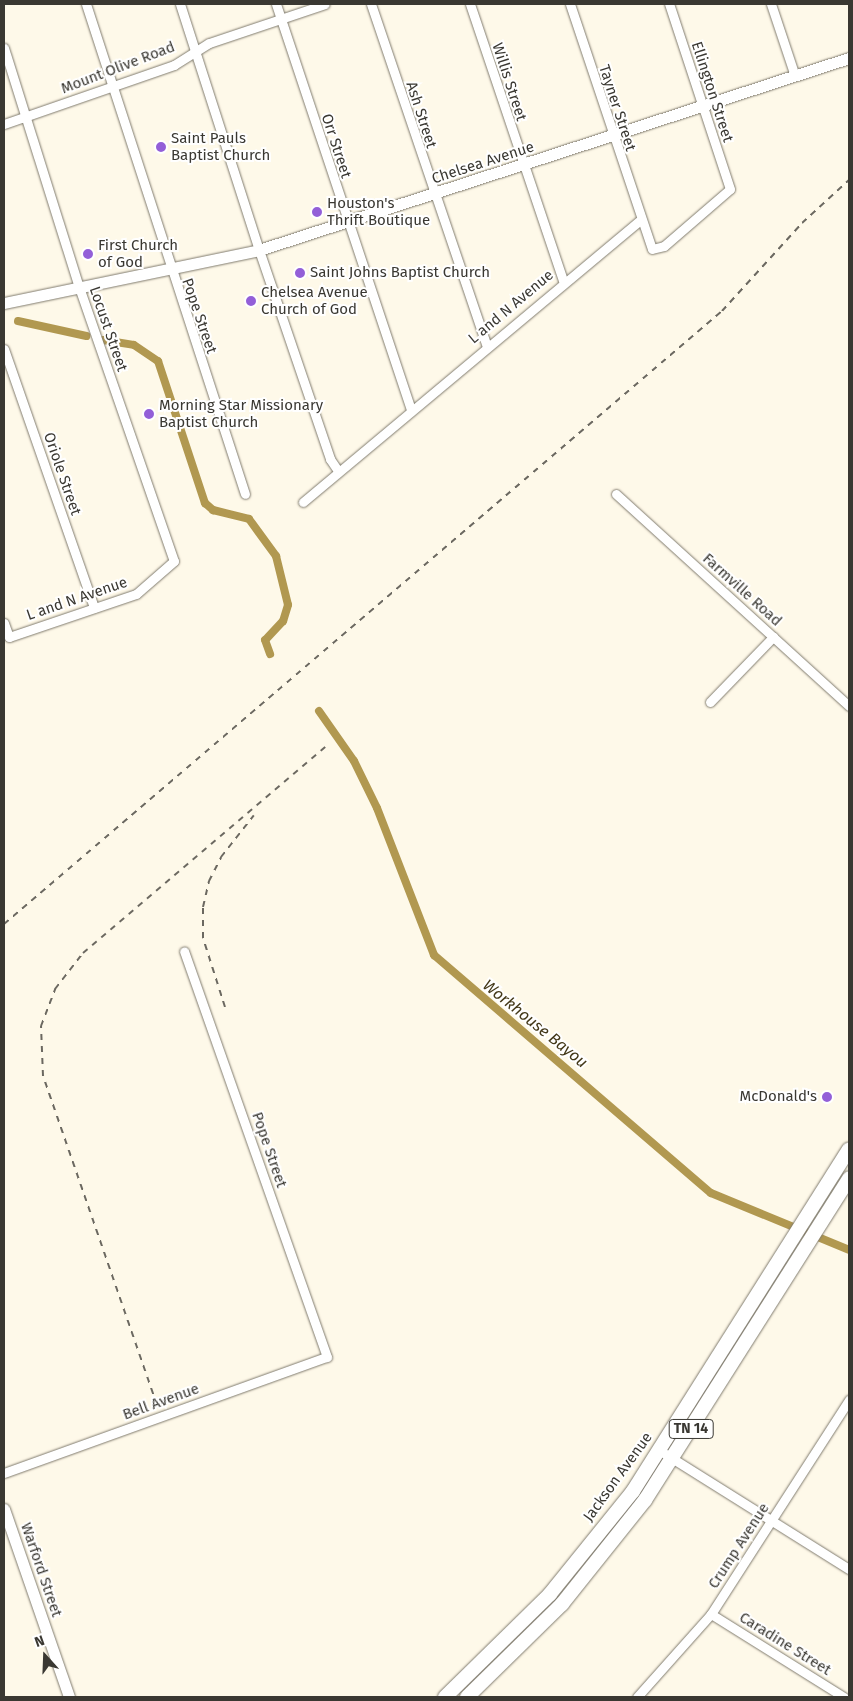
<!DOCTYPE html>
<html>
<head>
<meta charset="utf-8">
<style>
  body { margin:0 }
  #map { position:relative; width:853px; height:1701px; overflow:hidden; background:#fef9e9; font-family:"Fira Sans",sans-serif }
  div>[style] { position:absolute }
  .canal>* { height:8px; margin:-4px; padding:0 4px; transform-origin:4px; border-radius:4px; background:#b19850 }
  .roads { filter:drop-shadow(0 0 1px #807b6e) drop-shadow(0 0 1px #807b6e) }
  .street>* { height:9px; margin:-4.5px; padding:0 4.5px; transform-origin:4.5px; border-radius:4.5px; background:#fff }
  .secondary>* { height:11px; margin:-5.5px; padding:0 5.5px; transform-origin:5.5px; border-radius:5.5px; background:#fff }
  .primary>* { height:14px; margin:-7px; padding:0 7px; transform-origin:7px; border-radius:7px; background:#fff }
  .rail>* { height:2px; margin-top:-1px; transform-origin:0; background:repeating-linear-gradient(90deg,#6b6860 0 6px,transparent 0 12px) }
  .dots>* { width:14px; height:14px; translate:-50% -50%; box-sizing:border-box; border:2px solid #fff; border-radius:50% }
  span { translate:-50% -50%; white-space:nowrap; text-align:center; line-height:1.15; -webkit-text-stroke:4px #fff; paint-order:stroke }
  .shield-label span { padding:1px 4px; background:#fff; border:1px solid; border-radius:4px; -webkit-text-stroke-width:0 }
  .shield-label { font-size:14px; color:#3a3832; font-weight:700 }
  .street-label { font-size:15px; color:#3a3832 }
  .poi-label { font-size:15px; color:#3a3832 }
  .left { translate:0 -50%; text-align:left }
  .right { translate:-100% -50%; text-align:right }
  .water-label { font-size:16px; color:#433818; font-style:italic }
  .frame { position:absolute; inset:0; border:5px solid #3a3832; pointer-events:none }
  .north { position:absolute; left:20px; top:1631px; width:50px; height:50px; -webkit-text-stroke:4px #fff; paint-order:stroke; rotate:340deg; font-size:14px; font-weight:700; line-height:20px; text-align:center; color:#3a3832 }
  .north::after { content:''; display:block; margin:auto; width:18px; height:22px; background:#3a3832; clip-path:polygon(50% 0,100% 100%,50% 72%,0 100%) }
</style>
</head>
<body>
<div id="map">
  <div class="canal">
    <div style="left:18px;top:321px;width:70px;rotate:12.4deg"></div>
    <div style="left:103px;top:340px;width:31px;rotate:9deg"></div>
    <div style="left:134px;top:345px;width:29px;rotate:34deg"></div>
    <div style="left:158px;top:361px;width:150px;rotate:71.7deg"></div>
    <div style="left:205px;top:503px;width:11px;rotate:41deg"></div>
    <div style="left:213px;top:510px;width:37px;rotate:14deg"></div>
    <div style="left:249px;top:519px;width:46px;rotate:53.9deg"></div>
    <div style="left:276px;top:556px;width:50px;rotate:76.2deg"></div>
    <div style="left:288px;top:605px;width:17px;rotate:107deg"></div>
    <div style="left:283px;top:621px;width:26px;rotate:133deg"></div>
    <div style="left:265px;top:640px;width:15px;rotate:70deg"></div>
    <div style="left:319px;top:711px;width:61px;rotate:55deg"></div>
    <div style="left:354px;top:761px;width:52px;rotate:63.9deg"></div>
    <div style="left:377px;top:808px;width:158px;rotate:68.8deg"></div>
    <div style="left:434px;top:955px;width:365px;rotate:40.7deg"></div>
    <div style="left:711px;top:1193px;width:149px;rotate:22.4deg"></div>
  </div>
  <div class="roads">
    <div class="street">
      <div style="left:86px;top:4px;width:515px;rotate:72.02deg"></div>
      <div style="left:180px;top:4px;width:258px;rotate:72.2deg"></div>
      <div style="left:259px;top:250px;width:221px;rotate:71.2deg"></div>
      <div style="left:330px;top:459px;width:14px;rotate:56deg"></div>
      <div style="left:276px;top:4px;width:427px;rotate:71.6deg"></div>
      <div style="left:371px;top:4px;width:361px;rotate:71.3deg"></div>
      <div style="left:470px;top:4px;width:292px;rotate:71.4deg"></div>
      <div style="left:570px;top:4px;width:258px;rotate:71.5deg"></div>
      <div style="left:652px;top:249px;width:12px;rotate:-14deg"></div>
      <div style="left:664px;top:246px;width:87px;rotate:-40.8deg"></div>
      <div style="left:730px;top:189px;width:195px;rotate:-108.2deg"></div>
      <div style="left:771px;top:4px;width:76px;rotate:71.6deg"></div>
      <div style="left:4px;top:48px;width:250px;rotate:72.6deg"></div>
      <div style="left:79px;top:287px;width:290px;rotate:70.9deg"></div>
      <div style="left:174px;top:561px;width:50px;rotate:139deg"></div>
      <div style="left:136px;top:594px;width:134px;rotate:161.3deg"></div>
      <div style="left:9px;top:637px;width:15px;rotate:-110deg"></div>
      <div style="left:4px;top:124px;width:180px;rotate:-19.1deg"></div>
      <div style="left:174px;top:65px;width:41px;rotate:-32.2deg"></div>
      <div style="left:209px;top:43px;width:122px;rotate:-18.6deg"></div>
      <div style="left:4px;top:349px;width:274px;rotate:70.8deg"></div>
      <div style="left:616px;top:494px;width:315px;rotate:42.3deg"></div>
      <div style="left:303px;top:502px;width:439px;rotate:-39.9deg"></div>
      <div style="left:710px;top:702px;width:91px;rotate:-45.9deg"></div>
      <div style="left:659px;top:1450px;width:224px;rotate:32.1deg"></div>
      <div style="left:4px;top:1473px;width:343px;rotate:-19.8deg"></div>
      <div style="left:327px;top:1357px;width:430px;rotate:-109.4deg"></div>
      <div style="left:711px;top:1614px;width:157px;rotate:32deg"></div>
      <div style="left:637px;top:1697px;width:111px;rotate:-48.3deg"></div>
      <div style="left:711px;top:1614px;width:255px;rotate:-57.2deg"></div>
    </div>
    <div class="secondary">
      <div style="left:4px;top:303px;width:260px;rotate:-11.7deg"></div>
      <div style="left:259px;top:250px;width:620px;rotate:-18.03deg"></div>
      <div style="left:4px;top:1509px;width:199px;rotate:70.9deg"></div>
    </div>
    <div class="primary">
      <div style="left:445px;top:1697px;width:147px;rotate:-44.4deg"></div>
      <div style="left:550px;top:1594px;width:132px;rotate:-51.1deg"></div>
      <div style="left:633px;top:1491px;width:404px;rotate:-57.7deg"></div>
      <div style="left:467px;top:1697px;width:133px;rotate:-44.4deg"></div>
      <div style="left:562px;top:1604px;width:133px;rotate:-51.4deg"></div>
      <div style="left:645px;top:1500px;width:381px;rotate:-57.6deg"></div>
    </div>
  </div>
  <div class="rail">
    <div style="left:4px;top:924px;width:944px;rotate:-40.49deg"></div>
    <div style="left:722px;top:311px;width:119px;rotate:-47.7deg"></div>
    <div style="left:802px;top:223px;width:64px;rotate:-42.5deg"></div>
    <div style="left:225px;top:1007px;width:72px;rotate:-107.7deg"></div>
    <div style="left:203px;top:938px;width:31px;rotate:-90deg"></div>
    <div style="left:203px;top:907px;width:27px;rotate:-77deg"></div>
    <div style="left:209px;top:881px;width:27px;rotate:-63deg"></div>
    <div style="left:221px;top:857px;width:53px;rotate:-51.8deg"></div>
    <div style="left:157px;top:1405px;width:348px;rotate:-109.1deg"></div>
    <div style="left:43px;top:1076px;width:50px;rotate:-92.3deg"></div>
    <div style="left:41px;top:1026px;width:40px;rotate:-69deg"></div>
    <div style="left:55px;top:989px;width:46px;rotate:-52.1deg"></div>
    <div style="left:83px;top:953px;width:323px;rotate:-40.4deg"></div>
  </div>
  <div class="dots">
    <div style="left:161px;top:147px;background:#935fd8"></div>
    <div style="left:317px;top:212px;background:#935fd8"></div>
    <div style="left:88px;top:254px;background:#935fd8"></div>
    <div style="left:300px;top:273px;background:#935fd8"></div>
    <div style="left:251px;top:301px;background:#935fd8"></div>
    <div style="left:149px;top:414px;background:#935fd8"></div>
    <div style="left:827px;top:1097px;background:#935fd8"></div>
  </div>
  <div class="shield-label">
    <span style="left:691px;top:1429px">TN 14</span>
  </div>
  <div class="street-label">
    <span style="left:118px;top:68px;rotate:-21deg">Mount Olive Road</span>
    <span style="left:509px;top:82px;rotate:72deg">Willis Street</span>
    <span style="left:712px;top:92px;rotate:72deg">Ellington Street</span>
    <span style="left:617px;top:108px;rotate:72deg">Tayner Street</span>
    <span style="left:421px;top:115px;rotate:72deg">Ash Street</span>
    <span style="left:336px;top:146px;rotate:72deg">Orr Street</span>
    <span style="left:483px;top:163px;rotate:-18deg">Chelsea Avenue</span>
    <span style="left:511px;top:307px;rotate:-40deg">L and N Avenue</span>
    <span style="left:199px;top:316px;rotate:71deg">Pope Street</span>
    <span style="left:108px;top:329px;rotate:71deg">Locust Street</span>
    <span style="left:62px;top:474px;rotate:71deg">Oriole Street</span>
    <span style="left:742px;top:590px;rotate:42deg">Farmville Road</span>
    <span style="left:77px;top:599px;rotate:-19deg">L and N Avenue</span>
    <span style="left:269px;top:1150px;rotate:71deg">Pope Street</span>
    <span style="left:161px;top:1402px;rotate:-20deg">Bell Avenue</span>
    <span style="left:618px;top:1477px;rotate:-54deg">Jackson Avenue</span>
    <span style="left:739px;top:1546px;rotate:-57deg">Crump Avenue</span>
    <span style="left:41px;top:1570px;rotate:71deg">Warford Street</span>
    <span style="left:785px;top:1644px;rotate:32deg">Caradine Street</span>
  </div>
  <div class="poi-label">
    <span class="left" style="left:171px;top:147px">Saint Pauls<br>Baptist Church</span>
    <span class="left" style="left:327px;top:212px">Houston's<br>Thrift Boutique</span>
    <span class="left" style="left:98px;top:254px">First Church<br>of God</span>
    <span class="left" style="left:310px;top:273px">Saint Johns Baptist Church</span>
    <span class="left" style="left:261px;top:301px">Chelsea Avenue<br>Church of God</span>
    <span class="left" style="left:159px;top:414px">Morning Star Missionary<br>Baptist Church</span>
    <span class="right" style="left:817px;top:1097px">McDonald's</span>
  </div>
  <div class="water-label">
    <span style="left:535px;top:1024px;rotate:39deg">Workhouse Bayou</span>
  </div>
  <div class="frame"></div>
  <div class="north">N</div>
</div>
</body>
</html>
